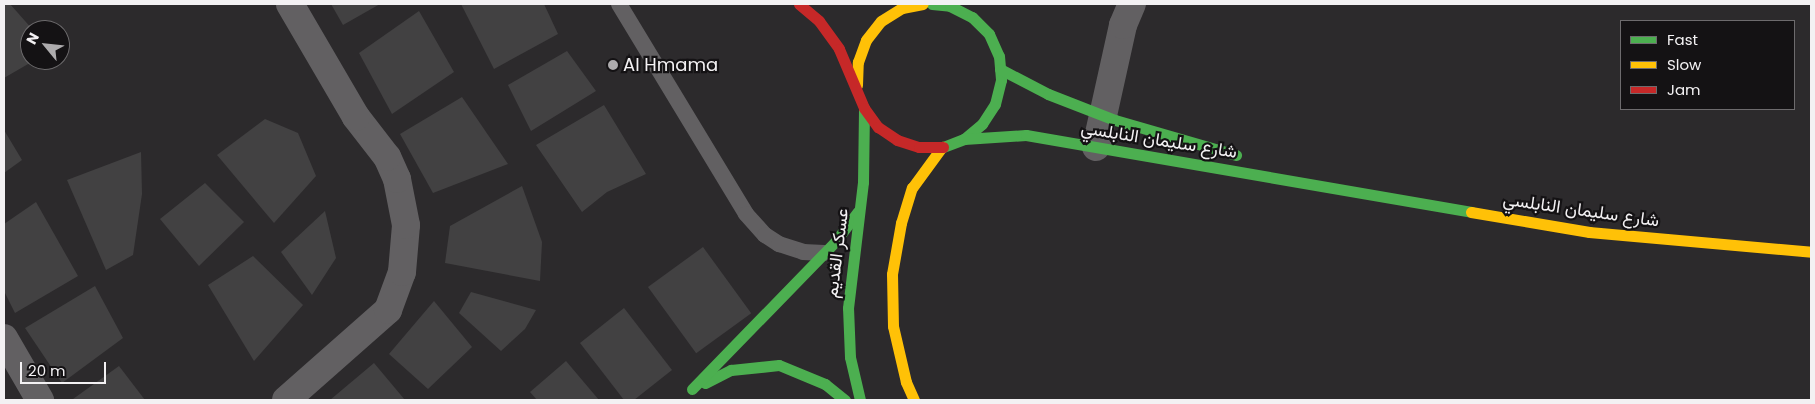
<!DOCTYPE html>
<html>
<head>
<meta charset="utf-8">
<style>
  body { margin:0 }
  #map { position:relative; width:1815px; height:404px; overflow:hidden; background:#2c2a2c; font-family:Poppins,Vazirmatn,sans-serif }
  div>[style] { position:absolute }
  .building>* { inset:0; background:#424142; transform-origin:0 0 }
  .lane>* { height:16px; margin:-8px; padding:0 8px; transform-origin:8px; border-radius:8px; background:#626062 }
  .street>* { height:28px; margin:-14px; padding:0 14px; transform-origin:14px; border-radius:14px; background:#626062 }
  .fast>* { height:11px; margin:-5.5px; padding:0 5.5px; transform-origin:5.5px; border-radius:5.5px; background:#4caf50 }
  .slow>* { height:11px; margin:-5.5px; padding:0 5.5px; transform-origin:5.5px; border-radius:5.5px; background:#ffc107 }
  .jam>* { height:11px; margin:-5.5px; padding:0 5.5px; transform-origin:5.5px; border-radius:5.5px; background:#c62828 }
  .dots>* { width:14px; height:14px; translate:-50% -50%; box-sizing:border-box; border:2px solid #141214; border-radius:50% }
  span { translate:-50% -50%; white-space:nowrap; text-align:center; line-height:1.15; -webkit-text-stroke:4.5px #141214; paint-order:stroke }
  .poi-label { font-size:18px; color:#f3f1f3 }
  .left { translate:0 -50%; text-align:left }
  .street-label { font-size:18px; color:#f3f1f3 }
  .frame { position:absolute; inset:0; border:5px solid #f3f1f3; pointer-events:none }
  .legend { position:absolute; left:1620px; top:20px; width:175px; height:90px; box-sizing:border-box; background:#141214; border:1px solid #6d6b6d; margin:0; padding:6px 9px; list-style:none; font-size:15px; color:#f3f1f3 }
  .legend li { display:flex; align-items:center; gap:10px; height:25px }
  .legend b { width:25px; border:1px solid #6d6b6d }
  .north { position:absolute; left:20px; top:20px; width:50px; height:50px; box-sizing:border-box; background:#141214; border:1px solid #6d6b6d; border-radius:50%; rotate:298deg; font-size:14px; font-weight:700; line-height:20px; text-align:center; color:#f3f1f3 }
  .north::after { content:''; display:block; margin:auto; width:18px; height:22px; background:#adabad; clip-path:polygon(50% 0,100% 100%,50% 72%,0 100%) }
  .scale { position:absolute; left:20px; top:362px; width:86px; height:22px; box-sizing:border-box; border:2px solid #f3f1f3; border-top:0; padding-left:6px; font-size:15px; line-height:18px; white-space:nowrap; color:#f3f1f3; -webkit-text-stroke:4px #141214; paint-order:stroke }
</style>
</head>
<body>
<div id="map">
  <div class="building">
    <div style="clip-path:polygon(4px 4px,10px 4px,33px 30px,30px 30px,30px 60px,35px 60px,4px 78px)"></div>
    <div style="clip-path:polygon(331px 4px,380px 4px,343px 25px)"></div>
    <div style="clip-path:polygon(461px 4px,544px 4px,558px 34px,494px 69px)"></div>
    <div style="clip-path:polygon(419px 11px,454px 72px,392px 114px,359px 53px)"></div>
    <div style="clip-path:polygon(567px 51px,596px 91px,531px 131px,508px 85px)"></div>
    <div style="clip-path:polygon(462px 97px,508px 164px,433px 193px,400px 134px)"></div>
    <div style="clip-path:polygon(604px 105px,646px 174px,607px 192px,582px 212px,536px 145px)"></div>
    <div style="clip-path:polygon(265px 119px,298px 133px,316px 176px,274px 223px,217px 155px)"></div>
    <div style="clip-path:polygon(4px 130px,22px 160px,4px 173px)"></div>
    <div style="clip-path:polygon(141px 152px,142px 194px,133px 255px,106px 270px,67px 180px)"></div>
    <div style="clip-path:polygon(205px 183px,244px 222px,199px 266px,160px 219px)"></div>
    <div style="clip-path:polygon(522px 186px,542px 242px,540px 281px,445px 263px,450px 226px)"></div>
    <div style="clip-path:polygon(36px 202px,78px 276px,15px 313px,4px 291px,4px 224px)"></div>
    <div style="clip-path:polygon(325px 211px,336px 258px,312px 295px,281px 252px)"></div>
    <div style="left:703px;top:247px;width:82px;height:68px;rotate:54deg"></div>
    <div style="clip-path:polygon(253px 256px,303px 305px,254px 361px,208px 285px)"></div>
    <div style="clip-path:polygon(95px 286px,123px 338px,62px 383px,25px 328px)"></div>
    <div style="clip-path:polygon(471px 292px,536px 310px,525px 329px,501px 351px,459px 313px)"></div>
    <div style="clip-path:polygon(434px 301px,472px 347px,428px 389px,389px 354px)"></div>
    <div style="clip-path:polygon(624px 308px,672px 370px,634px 400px,624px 400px,580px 343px)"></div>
    <div style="clip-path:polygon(566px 361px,599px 400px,537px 400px,530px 392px)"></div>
    <div style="clip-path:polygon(374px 363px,405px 400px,330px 400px)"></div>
    <div style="clip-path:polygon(119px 366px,145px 400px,74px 400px,73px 399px)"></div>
  </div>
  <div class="lane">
    <div style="left:619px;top:4px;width:245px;rotate:58.8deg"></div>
    <div style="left:746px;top:214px;width:28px;rotate:48deg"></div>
    <div style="left:765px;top:235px;width:17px;rotate:33deg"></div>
    <div style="left:779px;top:244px;width:25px;rotate:18deg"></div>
    <div style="left:803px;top:252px;width:21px;rotate:3deg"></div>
  </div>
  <div class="street">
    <div style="left:1096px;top:147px;width:125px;rotate:-77.5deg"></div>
    <div style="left:1123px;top:25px;width:23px;rotate:-67deg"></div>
    <div style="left:4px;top:338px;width:72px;rotate:59.9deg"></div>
    <div style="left:286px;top:400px;width:136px;rotate:-41.4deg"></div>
    <div style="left:388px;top:310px;width:40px;rotate:-69.8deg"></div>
    <div style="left:402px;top:272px;width:47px;rotate:-85.1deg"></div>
    <div style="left:406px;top:225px;width:47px;rotate:-101.1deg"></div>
    <div style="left:397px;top:179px;width:24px;rotate:-114deg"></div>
    <div style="left:387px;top:157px;width:51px;rotate:-127.8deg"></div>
    <div style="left:356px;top:117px;width:131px;rotate:-120.3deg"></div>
  </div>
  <div class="fast">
    <div style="left:932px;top:4px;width:18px;rotate:6deg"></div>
    <div style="left:950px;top:6px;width:25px;rotate:27deg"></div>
    <div style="left:972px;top:17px;width:24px;rotate:45deg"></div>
    <div style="left:989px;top:34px;width:24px;rotate:66deg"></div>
    <div style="left:999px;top:56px;width:24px;rotate:85deg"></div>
    <div style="left:1001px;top:80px;width:25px;rotate:104deg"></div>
    <div style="left:995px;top:104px;width:24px;rotate:123deg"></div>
    <div style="left:982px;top:124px;width:23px;rotate:140deg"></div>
    <div style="left:964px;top:139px;width:22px;rotate:159deg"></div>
    <div style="left:1000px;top:69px;width:54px;rotate:27.5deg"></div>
    <div style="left:1048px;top:94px;width:72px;rotate:21.2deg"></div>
    <div style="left:1115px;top:120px;width:126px;rotate:16.1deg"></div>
    <div style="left:964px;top:139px;width:62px;rotate:-3.7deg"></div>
    <div style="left:1026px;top:135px;width:452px;rotate:9.8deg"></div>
    <div style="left:705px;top:383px;width:29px;rotate:-27deg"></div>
    <div style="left:731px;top:370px;width:48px;rotate:-5.9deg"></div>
    <div style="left:779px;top:365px;width:50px;rotate:22.4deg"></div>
    <div style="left:825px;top:384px;width:26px;rotate:39deg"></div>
    <div style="left:692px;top:389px;width:205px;rotate:-45.8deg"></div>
    <div style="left:835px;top:242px;width:38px;rotate:-53deg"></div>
    <div style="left:860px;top:400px;width:44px;rotate:-103.1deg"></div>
    <div style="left:850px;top:357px;width:49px;rotate:-92.3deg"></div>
    <div style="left:848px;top:308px;width:127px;rotate:-83.2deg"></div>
    <div style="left:863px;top:182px;width:74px;rotate:-89.2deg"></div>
  </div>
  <div class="slow">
    <div style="left:857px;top:85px;width:23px;rotate:-88deg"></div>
    <div style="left:858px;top:62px;width:23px;rotate:-70deg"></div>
    <div style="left:866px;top:40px;width:24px;rotate:-52deg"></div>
    <div style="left:881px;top:21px;width:25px;rotate:-32deg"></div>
    <div style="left:902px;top:8px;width:21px;rotate:-11deg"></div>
    <div style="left:1471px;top:212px;width:120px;rotate:9.6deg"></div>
    <div style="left:1589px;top:232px;width:223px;rotate:5.1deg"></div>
    <div style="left:914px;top:400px;width:20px;rotate:-114deg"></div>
    <div style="left:906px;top:382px;width:57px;rotate:-103.1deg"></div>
    <div style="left:893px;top:326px;width:52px;rotate:-91.1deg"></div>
    <div style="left:892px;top:274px;width:52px;rotate:-80deg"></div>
    <div style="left:901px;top:223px;width:37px;rotate:-73deg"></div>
    <div style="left:912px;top:188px;width:51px;rotate:-53.8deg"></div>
  </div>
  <div class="jam">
    <div style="left:799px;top:4px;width:26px;rotate:40deg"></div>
    <div style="left:819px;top:21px;width:34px;rotate:54deg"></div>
    <div style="left:839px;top:49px;width:64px;rotate:67deg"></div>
    <div style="left:864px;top:108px;width:24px;rotate:54deg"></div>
    <div style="left:878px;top:127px;width:23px;rotate:34deg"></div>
    <div style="left:897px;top:140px;width:23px;rotate:18deg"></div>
    <div style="left:919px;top:147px;width:24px"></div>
  </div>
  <div class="dots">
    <div style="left:613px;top:65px;background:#adabad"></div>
  </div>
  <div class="poi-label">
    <span class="left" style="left:623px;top:65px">Al Hmama</span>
  </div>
  <div class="street-label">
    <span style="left:1159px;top:140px;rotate:9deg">شارع سليمان النابلسي</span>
    <span style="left:1581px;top:210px;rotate:8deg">شارع سليمان النابلسي</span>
    <span style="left:837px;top:253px;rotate:-83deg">عسكر القديم</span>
  </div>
  <div class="frame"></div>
  <ul class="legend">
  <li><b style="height:6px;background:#4caf50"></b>Fast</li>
  <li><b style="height:6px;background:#ffc107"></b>Slow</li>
  <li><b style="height:6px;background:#c62828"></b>Jam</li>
  </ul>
  <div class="north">N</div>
  <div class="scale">20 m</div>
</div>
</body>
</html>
